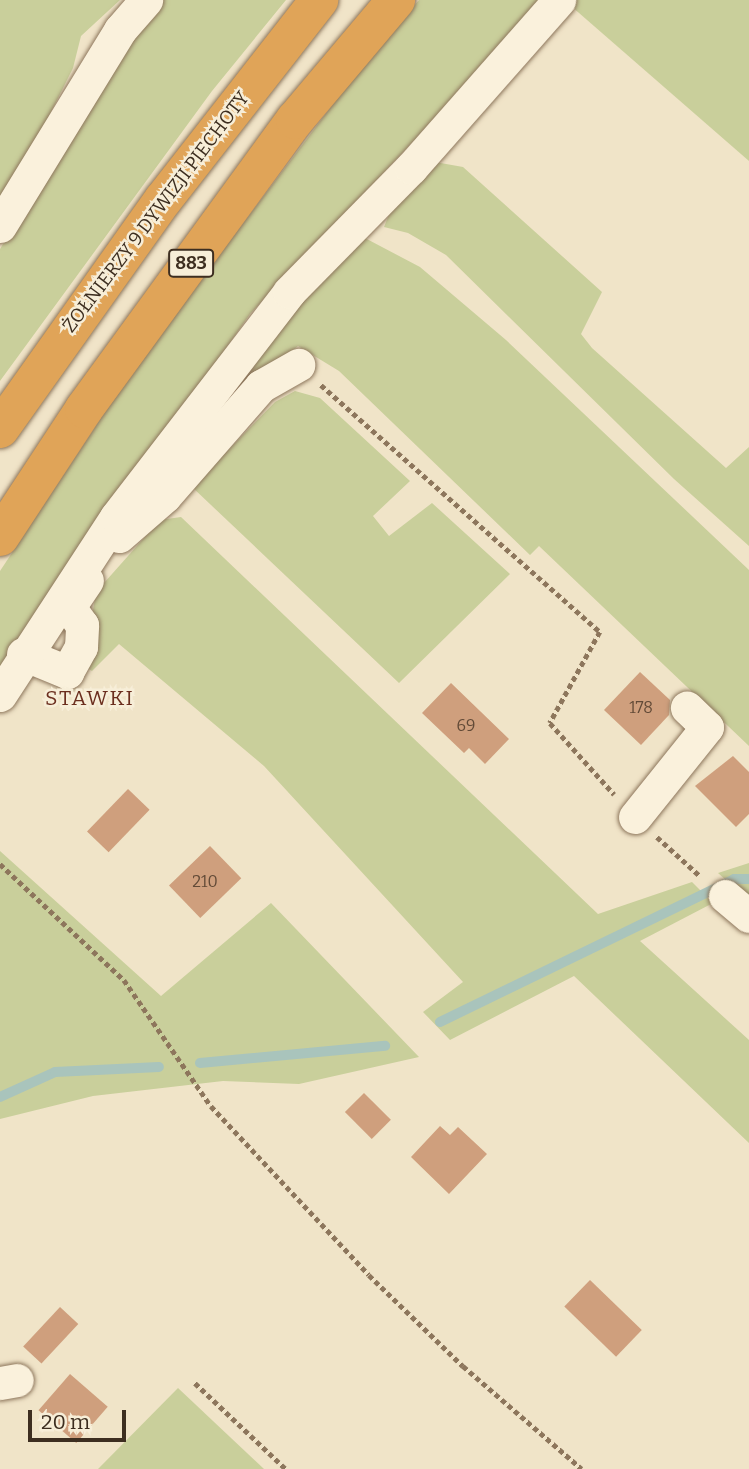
<!DOCTYPE html>
<html>
<head>
<meta charset="utf-8">
<style>
  body { margin:0 }
  #map { position:relative; width:749px; height:1469px; overflow:hidden; background:#f0e4c8; font-family:Bitter,serif }
  div>[style] { position:absolute }
  .green>* { inset:0; background:#c9cf9b }
  .stream>* { height:10px; margin:-5px; padding:0 5px; transform-origin:5px; border-radius:5px; background:#a9c4bc }
  .building>* { inset:0; background:#cf9f7d; transform-origin:0 0 }
  .path>* { height:4.5px; margin-top:-2.25px; transform-origin:0; background:repeating-linear-gradient(90deg,#8d765c 0 5px,transparent 0 8.5px) }
  .roads { filter:drop-shadow(0 0 2px #8d765c) drop-shadow(0 0 2px #8d765c) }
  .minor>* { height:33px; margin:-16.5px; padding:0 16.5px; transform-origin:16.5px; border-radius:16.5px; background:#faf1dc }
  .highway>* { height:38px; margin:-19px; padding:0 19px; transform-origin:19px; border-radius:19px; background:#e0a458 }
  span { translate:-50% -50%; white-space:nowrap; text-align:center; line-height:1.15; -webkit-text-stroke:5px #f7eed8; paint-order:stroke }
  .number-label { font-size:16px; color:#624a37 }
  .number-label span { -webkit-text-stroke-width:0 }
  .shield-label span { padding:2px 5px; background:#f7eed8; border:2px solid; border-radius:5px; -webkit-text-stroke-width:0 }
  .shield-label { font-size:18px; color:#3d2e20; font-weight:700 }
  .street-label { font-size:19px; color:#3d2e20 }
  .neighbourhood-label { font-size:21px; color:#6b2e1e; letter-spacing:2px }
  .scale { position:absolute; left:28px; top:1410px; width:98px; height:32px; box-sizing:border-box; border:4px solid #3d2e20; border-top:0; padding-left:9px; font-size:21px; line-height:24px; white-space:nowrap; color:#3d2e20; -webkit-text-stroke:5px #f7eed8; paint-order:stroke }
</style>
</head>
<body>
<div id="map">
  <div class="green">
    <div style="clip-path:polygon(0 0,120px 0,81px 36px,73px 68px,37px 140px,0 199px)"></div>
    <div style="clip-path:polygon(162px 0,286px 0,212px 91px,0 381px,0 249px,125px 46px)"></div>
    <div style="clip-path:polygon(419px 0,538px 0,475px 76px,250px 314px,0 671px,0 571px,137px 364px,349px 83px)"></div>
    <div style="clip-path:polygon(576px 0,749px 0,749px 161px,571px 6px)"></div>
    <div style="clip-path:polygon(435px 162px,463px 167px,602px 292px,581px 334px,592px 348px,726px 468px,749px 447px,749px 546px,674px 479px,446px 255px,408px 233px,384px 227px,394px 202px)"></div>
    <div style="clip-path:polygon(363px 237px,420px 267px,506px 340px,749px 570px,749px 746px,539px 546px,530px 555px,339px 371px,298px 346px,192px 434px,287px 310px)"></div>
    <div style="clip-path:polygon(295px 391px,320px 398px,410px 481px,373px 516px,389px 536px,432px 503px,510px 574px,399px 683px,192px 487px,275px 402px)"></div>
    <div style="clip-path:polygon(181px 517px,598px 914px,692px 882px,713px 903px,640px 941px,749px 1040px,749px 1143px,574px 976px,450px 1040px,423px 1012px,463px 982px,264px 766px,119px 644px,92px 671px,84px 666px,96px 592px,160px 520px)"></div>
    <div style="clip-path:polygon(0 851px,161px 996px,271px 903px,419px 1057px,299px 1084px,223px 1081px,93px 1096px,0 1119px)"></div>
    <div style="clip-path:polygon(749px 863px,749px 901px,718px 873px)"></div>
    <div style="clip-path:polygon(178px 1388px,264px 1469px,98px 1469px)"></div>
  </div>
  <div class="stream">
    <div style="left:440px;top:1022px;width:327px;rotate:-25.9deg"></div>
    <div style="left:734px;top:879px;width:15px"></div>
    <div style="left:200px;top:1063px;width:186px;rotate:-5.3deg"></div>
    <div style="left:0;top:1097px;width:60px;rotate:-24.4deg"></div>
    <div style="left:55px;top:1072px;width:104px;rotate:-2.8deg"></div>
  </div>
  <div class="building">
    <div style="clip-path:polygon(640px 672px,670px 700px,669px 715px,641px 745px,604px 710px)"></div>
    <div style="clip-path:polygon(451px 683px,509px 739px,485px 764px,469px 748px,464px 753px,422px 713px)"></div>
    <div style="clip-path:polygon(733px 756px,749px 772px,749px 814px,736px 827px,695px 786px)"></div>
    <div style="left:128px;top:789px;width:30px;height:59px;rotate:44deg"></div>
    <div style="left:210px;top:846px;width:45px;height:57px;rotate:46deg"></div>
    <div style="left:364px;top:1093px;width:38px;height:27px;rotate:45deg"></div>
    <div style="clip-path:polygon(440px 1126px,450px 1135px,458px 1127px,487px 1154px,449px 1194px,411px 1157px)"></div>
    <div style="left:590px;top:1280px;width:72px;height:37px;rotate:44deg"></div>
    <div style="left:60px;top:1307px;width:25px;height:54px;rotate:43deg"></div>
    <div style="left:70px;top:1374px;width:50px;height:48px;rotate:41deg"></div>
  </div>
  <div class="path">
    <div style="left:321px;top:385px;width:373px;rotate:41.5deg"></div>
    <div style="left:600px;top:632px;width:104px;rotate:118.8deg"></div>
    <div style="left:550px;top:723px;width:96px;rotate:48deg"></div>
    <div style="left:657px;top:837px;width:58px;rotate:42.2deg"></div>
    <div style="left:0;top:864px;width:170px;rotate:43.1deg"></div>
    <div style="left:124px;top:980px;width:153px;rotate:55.4deg"></div>
    <div style="left:211px;top:1106px;width:231px;rotate:46.9deg"></div>
    <div style="left:369px;top:1275px;width:131px;rotate:44.1deg"></div>
    <div style="left:463px;top:1366px;width:157px;rotate:40.9deg"></div>
    <div style="left:195px;top:1383px;width:125px;rotate:43.4deg"></div>
  </div>
  <div class="roads">
    <div class="minor">
      <div style="left:0;top:226px;width:230px;rotate:-58.5deg"></div>
      <div style="left:120px;top:30px;width:40px;rotate:-49deg"></div>
      <div style="left:119px;top:536px;width:61px;rotate:-41deg"></div>
      <div style="left:165px;top:496px;width:146px;rotate:-48.9deg"></div>
      <div style="left:261px;top:386px;width:43px;rotate:-29.6deg"></div>
      <div style="left:23px;top:654px;width:48px;rotate:22.2deg"></div>
      <div style="left:67px;top:672px;width:29px;rotate:-61deg"></div>
      <div style="left:81px;top:647px;width:22px;rotate:-87deg"></div>
      <div style="left:82px;top:625px;width:22px;rotate:-126deg"></div>
      <div style="left:69px;top:607px;width:32px;rotate:-56deg"></div>
      <div style="left:0;top:695px;width:212px;rotate:-56.9deg"></div>
      <div style="left:116px;top:517px;width:284px;rotate:-52.4deg"></div>
      <div style="left:289px;top:292px;width:174px;rotate:-45.5deg"></div>
      <div style="left:411px;top:168px;width:224px;rotate:-48.6deg"></div>
      <div style="left:635px;top:817px;width:115px;rotate:-51.3deg"></div>
      <div style="left:707px;top:727px;width:28px;rotate:-136deg"></div>
      <div style="left:725px;top:896px;width:31px;rotate:40deg"></div>
      <div style="left:0;top:1383px;width:17px;rotate:-10deg"></div>
    </div>
    <div class="highway">
      <div style="left:0;top:429px;width:281px;rotate:-54.6deg"></div>
      <div style="left:163px;top:200px;width:254px;rotate:-52deg"></div>
      <div style="left:0;top:537px;width:153px;rotate:-56.7deg"></div>
      <div style="left:84px;top:409px;width:358px;rotate:-53.9deg"></div>
      <div style="left:295px;top:120px;width:157px;rotate:-49.9deg"></div>
    </div>
  </div>
  <div class="number-label">
    <span style="left:641px;top:708px">178</span>
    <span style="left:466px;top:726px">69</span>
    <span style="left:205px;top:882px">210</span>
  </div>
  <div class="shield-label">
    <span style="left:191px;top:263px">883</span>
  </div>
  <div class="street-label">
    <span style="left:156px;top:212px;rotate:-53deg">ŻOŁNIERZY 9 DYWIZJI PIECHOTY</span>
  </div>
  <div class="neighbourhood-label">
    <span style="left:90px;top:698px">STAWKI</span>
  </div>
  <div class="scale">20 m</div>
</div>
</body>
</html>
